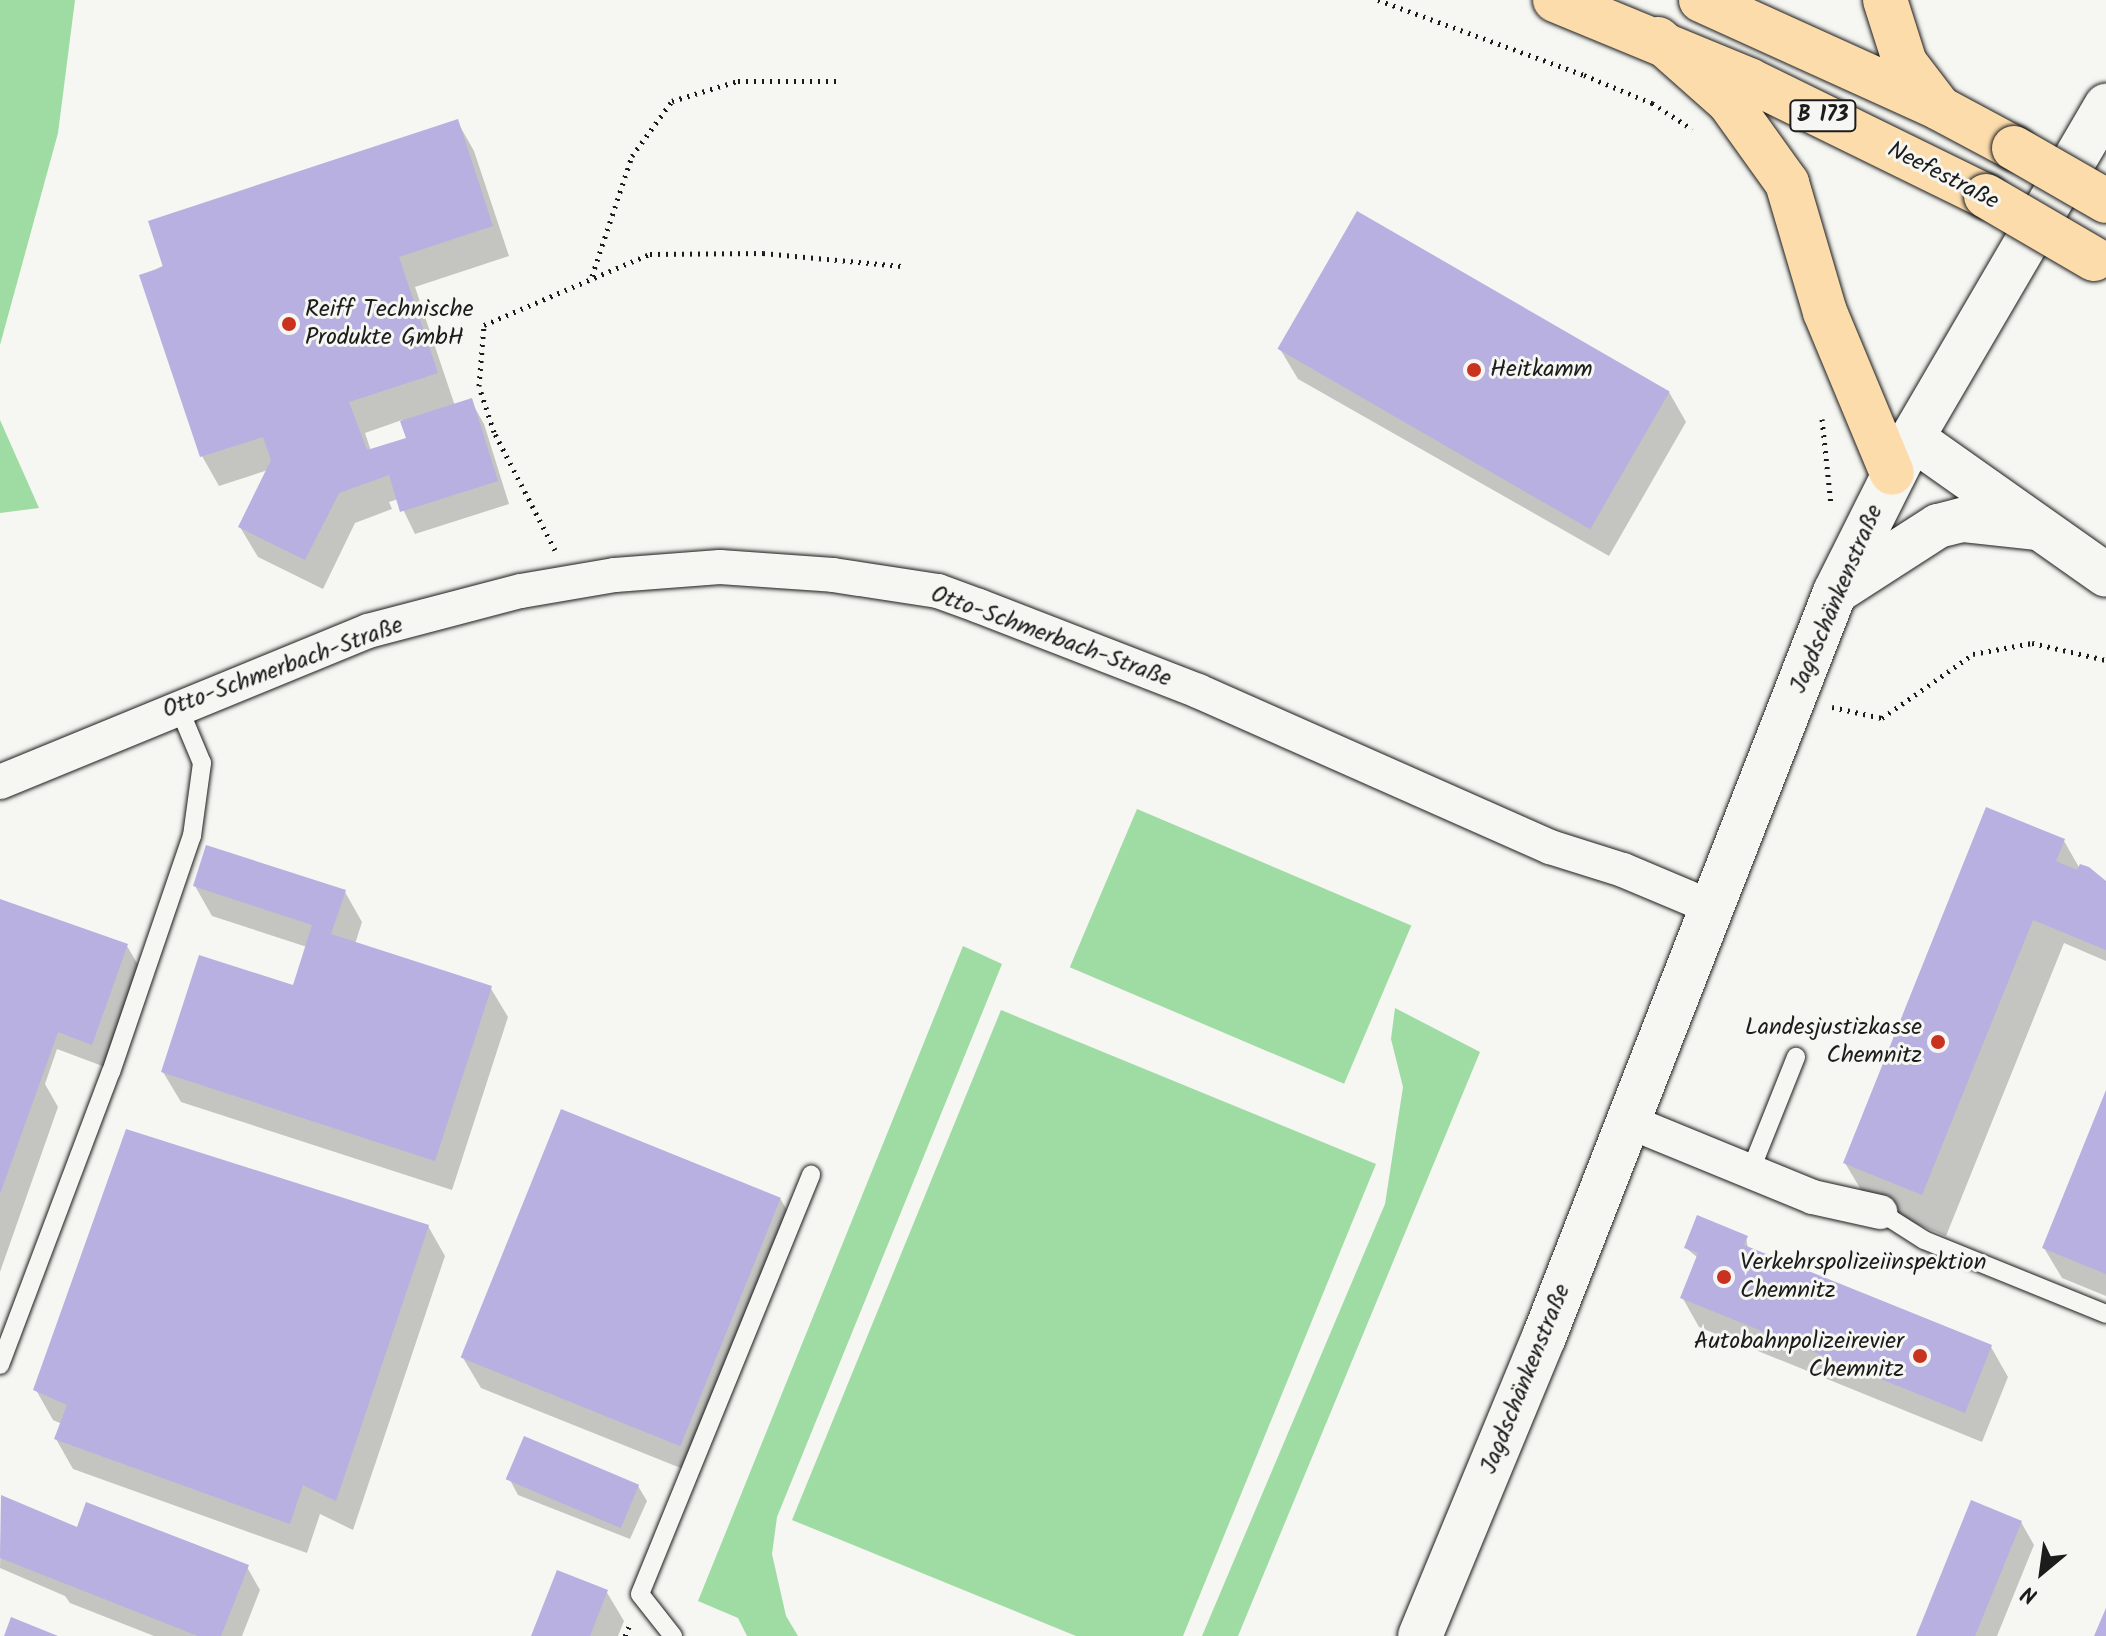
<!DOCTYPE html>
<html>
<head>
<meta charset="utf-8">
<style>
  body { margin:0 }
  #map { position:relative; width:2106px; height:1636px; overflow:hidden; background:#f6f6f2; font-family:Kalam,sans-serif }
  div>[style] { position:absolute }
  .green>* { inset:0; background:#9fdca3; transform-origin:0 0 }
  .shadow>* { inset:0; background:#0003 }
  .building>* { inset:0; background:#b7b0e1; transform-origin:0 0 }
  .path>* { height:5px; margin-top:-2.5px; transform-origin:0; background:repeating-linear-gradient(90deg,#1c1c1c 0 2px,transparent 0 8px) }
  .roads { filter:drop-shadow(0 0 2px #1c1c1c) drop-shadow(0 0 2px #1c1c1c) }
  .lane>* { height:18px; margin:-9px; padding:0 9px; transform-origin:9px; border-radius:9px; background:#f6f6f2 }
  .street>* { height:34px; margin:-17px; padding:0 17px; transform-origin:17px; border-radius:17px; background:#f6f6f2 }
  .secondary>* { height:44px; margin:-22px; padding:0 22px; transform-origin:22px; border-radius:22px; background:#f6f6f2 }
  .primary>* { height:44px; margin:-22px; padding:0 22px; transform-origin:22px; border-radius:22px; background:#fddcac }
  .bridges { filter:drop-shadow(0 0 2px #1c1c1c) drop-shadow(0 0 2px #1c1c1c) }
  .primary-bridge>* { height:44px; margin:-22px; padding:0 22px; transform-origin:22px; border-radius:22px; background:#fddcac }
  .dots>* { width:22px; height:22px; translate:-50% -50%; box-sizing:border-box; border:4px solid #f6f6f2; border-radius:50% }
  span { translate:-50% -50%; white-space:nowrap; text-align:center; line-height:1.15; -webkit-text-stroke:6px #f6f6f2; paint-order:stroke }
  .shield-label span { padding:2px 6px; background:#f6f6f2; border:2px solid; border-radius:6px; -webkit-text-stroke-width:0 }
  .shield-label { font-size:22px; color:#1c1c1c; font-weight:700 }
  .street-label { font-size:24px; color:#1c1c1c }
  .poi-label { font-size:24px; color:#1c1c1c }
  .left { translate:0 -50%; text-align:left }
  .right { translate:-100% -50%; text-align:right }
  .north { position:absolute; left:2002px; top:1532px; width:80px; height:80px; -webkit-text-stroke:6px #f6f6f2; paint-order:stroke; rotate:209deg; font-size:22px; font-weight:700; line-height:32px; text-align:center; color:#1c1c1c }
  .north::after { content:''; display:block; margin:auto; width:28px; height:36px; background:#1c1c1c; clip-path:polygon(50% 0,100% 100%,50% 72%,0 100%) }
</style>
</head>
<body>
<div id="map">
  <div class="green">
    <div style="clip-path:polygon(0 0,75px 0,58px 133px,0 345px)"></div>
    <div style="clip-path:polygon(0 420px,39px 508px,0 513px)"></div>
    <div style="left:1137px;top:809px;width:298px;height:172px;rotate:23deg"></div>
    <div style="clip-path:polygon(963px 946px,1002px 964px,777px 1517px,772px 1554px,786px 1616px,798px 1636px,747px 1636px,738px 1618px,698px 1601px)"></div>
    <div style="clip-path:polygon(1395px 1008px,1480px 1052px,1238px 1636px,1202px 1636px,1385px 1204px,1403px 1087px,1391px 1039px)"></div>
    <div style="clip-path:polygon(1001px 1010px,1376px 1164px,1183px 1636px,1076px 1636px,792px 1520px)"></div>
  </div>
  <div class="shadow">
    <div style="clip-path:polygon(evenodd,457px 121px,474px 151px,509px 256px,415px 287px,455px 406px,471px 401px,484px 424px,509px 504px,415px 534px,398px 499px,389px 502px,392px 509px,355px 523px,323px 589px,258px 557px,240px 527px,268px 470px,219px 486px,202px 456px,142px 276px,457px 121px,402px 420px,409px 439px,371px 451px,365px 433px,402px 420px)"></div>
    <div style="clip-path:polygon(1280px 349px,1669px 392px,1686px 422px,1609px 556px,1298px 379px)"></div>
    <div style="clip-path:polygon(2064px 841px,2080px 869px,2106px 883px,2106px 961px,2064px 943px,1946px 1236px,1870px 1205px,1845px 1163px)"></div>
    <div style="clip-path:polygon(195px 886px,345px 892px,362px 922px,355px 944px,490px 987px,508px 1017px,452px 1190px,181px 1102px,163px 1072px,294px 988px,307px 947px,212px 916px)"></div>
    <div style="clip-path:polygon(0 901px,127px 946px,140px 968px,105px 1067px,57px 1049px,45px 1084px,58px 1107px,0 1272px)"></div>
    <div style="clip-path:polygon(2106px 1095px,2106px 1296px,2062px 1278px,2044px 1248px)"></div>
    <div style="clip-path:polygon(780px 1198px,797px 1228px,698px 1475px,481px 1388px,463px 1358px)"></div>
    <div style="clip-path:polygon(428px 1226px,445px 1256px,353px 1530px,320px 1514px,307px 1553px,73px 1469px,56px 1439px,62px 1424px,53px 1420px,36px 1390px)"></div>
    <div style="clip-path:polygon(1746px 1237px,1748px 1249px,1991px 1347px,2008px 1377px,1982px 1442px,1699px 1327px,1682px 1297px,1698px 1258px,1686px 1248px)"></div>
    <div style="clip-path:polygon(510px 1480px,638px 1486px,647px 1501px,630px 1539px,518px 1495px)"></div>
    <div style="clip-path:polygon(2px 1498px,77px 1529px,247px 1567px,260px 1590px,242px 1636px,154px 1636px,70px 1603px,65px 1596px,0 1568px)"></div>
    <div style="clip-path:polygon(2021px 1522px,2034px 1545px,1997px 1636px,1918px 1636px)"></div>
    <div style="clip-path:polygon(606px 1591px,624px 1621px,618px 1636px,534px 1636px)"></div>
  </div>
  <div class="building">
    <div style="clip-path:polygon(458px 119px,493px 226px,399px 257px,438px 373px,349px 402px,367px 450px,406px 438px,400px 421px,472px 398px,498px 481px,400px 512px,389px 475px,339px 493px,305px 560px,238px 527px,271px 460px,263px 437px,200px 457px,139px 275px,163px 267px,148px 221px)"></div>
    <div style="left:1357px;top:211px;width:361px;height:159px;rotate:30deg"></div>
    <div style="clip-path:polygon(1986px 807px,2065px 839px,2056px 861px,2077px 870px,2080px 864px,2089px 867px,2106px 881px,2106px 950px,2033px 920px,1922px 1195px,1843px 1163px)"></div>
    <div style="clip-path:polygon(206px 845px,346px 890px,331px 934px,492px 986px,435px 1161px,161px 1072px,199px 955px,293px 985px,312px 925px,193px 886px)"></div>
    <div style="clip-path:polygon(0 899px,128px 944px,92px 1045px,58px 1032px,0 1194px)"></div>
    <div style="clip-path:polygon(2106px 1090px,2106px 1274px,2042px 1248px)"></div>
    <div style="left:561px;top:1109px;width:237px;height:268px;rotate:22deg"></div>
    <div style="clip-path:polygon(126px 1129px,429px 1225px,336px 1501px,303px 1485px,290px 1524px,54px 1439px,67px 1405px,33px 1390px)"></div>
    <div style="clip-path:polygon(1697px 1215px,1748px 1236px,1744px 1245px,1992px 1345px,1965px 1413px,1680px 1298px,1698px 1253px,1684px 1248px)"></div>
    <div style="left:524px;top:1436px;width:125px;height:47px;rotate:23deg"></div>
    <div style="clip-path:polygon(1px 1495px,77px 1527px,86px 1502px,249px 1565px,221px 1636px,198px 1636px,0 1558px)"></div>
    <div style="clip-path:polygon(1971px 1500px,2022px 1521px,1975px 1636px,1916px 1636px)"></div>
    <div style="clip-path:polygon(557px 1570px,608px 1590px,590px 1636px,531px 1636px)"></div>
    <div style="clip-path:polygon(2106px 1608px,2106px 1636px,2094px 1636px)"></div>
    <div style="clip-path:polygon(11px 1617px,58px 1636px,4px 1636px)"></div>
  </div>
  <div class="path">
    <div style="left:1378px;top:0;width:219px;rotate:20deg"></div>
    <div style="left:1584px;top:75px;width:74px;rotate:22.4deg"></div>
    <div style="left:1652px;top:103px;width:48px;rotate:33deg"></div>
    <div style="left:592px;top:276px;width:126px;rotate:-71.6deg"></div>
    <div style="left:632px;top:156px;width:68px;rotate:-54deg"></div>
    <div style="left:672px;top:101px;width:69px;rotate:-16.9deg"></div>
    <div style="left:738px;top:81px;width:103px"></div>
    <div style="left:1822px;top:419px;width:86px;rotate:84deg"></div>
    <div style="left:555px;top:550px;width:133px;rotate:-117.3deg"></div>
    <div style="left:494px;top:432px;width:48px;rotate:-108.1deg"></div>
    <div style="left:479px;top:386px;width:61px;rotate:-85.3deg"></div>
    <div style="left:484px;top:325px;width:181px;rotate:-23.2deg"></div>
    <div style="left:650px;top:254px;width:113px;rotate:-0.5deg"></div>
    <div style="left:763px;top:253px;width:139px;rotate:5.4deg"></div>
    <div style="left:1832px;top:707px;width:51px;rotate:12.4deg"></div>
    <div style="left:1882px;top:718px;width:111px;rotate:-35.1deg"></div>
    <div style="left:1973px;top:654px;width:60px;rotate:-10.6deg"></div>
    <div style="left:2032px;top:643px;width:76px;rotate:12.9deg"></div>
    <div style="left:625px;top:1636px;width:13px;rotate:-67deg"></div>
  </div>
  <div class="roads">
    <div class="lane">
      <div style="left:1750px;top:1172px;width:124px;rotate:-68.2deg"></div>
      <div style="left:1880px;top:1212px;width:52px;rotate:32.5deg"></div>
      <div style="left:1924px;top:1240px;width:196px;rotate:22.1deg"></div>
      <div style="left:0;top:1365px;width:313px;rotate:-69.3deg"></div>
      <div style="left:111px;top:1072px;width:250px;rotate:-71.1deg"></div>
      <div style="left:192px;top:836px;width:74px;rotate:-82.2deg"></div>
      <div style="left:202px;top:763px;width:62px;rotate:-112.8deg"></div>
      <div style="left:673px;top:1636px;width:53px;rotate:-128.2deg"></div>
      <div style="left:640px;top:1594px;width:453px;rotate:-67.8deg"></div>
    </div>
    <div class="street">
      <div style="left:0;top:782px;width:398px;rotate:-22.3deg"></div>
      <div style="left:368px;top:631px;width:158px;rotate:-14.7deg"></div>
      <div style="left:521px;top:591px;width:95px;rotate:-9.7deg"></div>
      <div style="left:615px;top:575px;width:105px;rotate:-4.4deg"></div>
      <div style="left:720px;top:567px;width:113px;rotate:4deg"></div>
      <div style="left:833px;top:575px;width:106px;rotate:8.7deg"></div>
      <div style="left:938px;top:591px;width:44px;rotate:20.1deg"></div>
      <div style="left:979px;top:606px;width:235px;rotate:21.2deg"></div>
      <div style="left:1198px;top:691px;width:385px;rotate:23.9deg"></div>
      <div style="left:1550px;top:847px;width:77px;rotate:17.5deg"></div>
      <div style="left:1623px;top:870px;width:95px;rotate:22.8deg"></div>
      <div style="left:1625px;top:1120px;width:203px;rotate:22.3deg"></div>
      <div style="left:1813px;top:1197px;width:69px;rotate:12.6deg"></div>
    </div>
    <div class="secondary">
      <div style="left:1912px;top:438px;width:237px;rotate:35.2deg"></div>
      <div style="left:1837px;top:591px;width:120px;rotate:-32.8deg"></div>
      <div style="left:1938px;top:526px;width:25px;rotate:-14deg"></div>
      <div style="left:1962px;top:520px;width:74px;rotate:6.2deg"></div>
      <div style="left:1420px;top:1636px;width:324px;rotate:-67.5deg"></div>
      <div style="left:1544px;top:1337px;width:800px;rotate:-68.66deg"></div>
      <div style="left:1835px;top:592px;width:172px;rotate:-63.4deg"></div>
      <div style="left:1912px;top:438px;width:385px;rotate:-59.7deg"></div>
    </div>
    <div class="primary">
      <div style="left:1555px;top:0;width:210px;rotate:22.4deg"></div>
      <div style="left:1749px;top:80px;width:264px;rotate:26.1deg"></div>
      <div style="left:1701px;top:0;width:261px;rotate:24.4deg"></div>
      <div style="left:1939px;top:108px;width:85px;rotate:28.1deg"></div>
      <div style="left:1885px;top:0;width:66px;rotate:72.4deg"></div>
      <div style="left:1905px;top:63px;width:54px;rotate:52.5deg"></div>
      <div style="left:1658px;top:39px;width:95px;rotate:41.6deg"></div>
      <div style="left:1729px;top:102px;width:100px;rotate:54.4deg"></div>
      <div style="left:1787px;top:183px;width:134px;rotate:73.6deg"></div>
      <div style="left:1825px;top:312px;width:174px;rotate:67.4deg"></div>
    </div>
  </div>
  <div class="bridges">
    <div class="primary-bridge">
      <div style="left:2014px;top:148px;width:106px;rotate:29.9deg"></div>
      <div style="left:1986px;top:196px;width:125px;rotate:30.3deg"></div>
    </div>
  </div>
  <div class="dots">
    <div style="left:289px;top:324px;background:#c8321e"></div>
    <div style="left:1474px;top:370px;background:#c8321e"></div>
    <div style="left:1938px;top:1042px;background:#c8321e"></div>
    <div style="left:1724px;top:1277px;background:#c8321e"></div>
    <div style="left:1920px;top:1356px;background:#c8321e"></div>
  </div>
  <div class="shield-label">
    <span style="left:1823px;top:116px">B 173</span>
  </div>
  <div class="street-label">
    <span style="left:1943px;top:176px;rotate:27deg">Neefestraße</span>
    <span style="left:1837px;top:599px;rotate:-67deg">Jagdschänkenstraße</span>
    <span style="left:1051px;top:637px;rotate:20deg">Otto-Schmerbach-Straße</span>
    <span style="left:283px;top:668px;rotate:-20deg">Otto-Schmerbach-Straße</span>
    <span style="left:1526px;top:1379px;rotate:-68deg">Jagdschänkenstraße</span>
  </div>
  <div class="poi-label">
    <span class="left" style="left:305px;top:324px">Reiff Technische<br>Produkte GmbH</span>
    <span class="left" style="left:1490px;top:370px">Heitkamm</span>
    <span class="right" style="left:1922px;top:1042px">Landesjustizkasse<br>Chemnitz</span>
    <span class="left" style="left:1740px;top:1277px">Verkehrspolizeiinspektion<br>Chemnitz</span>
    <span class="right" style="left:1904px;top:1356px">Autobahnpolizeirevier<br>Chemnitz</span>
  </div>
  <div class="north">N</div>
</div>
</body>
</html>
